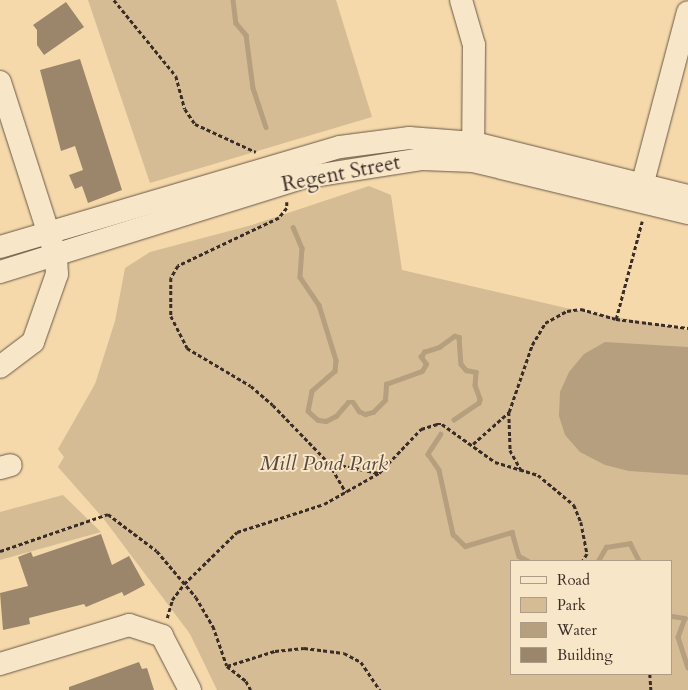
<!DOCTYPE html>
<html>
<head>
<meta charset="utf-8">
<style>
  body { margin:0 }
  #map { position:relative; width:688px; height:690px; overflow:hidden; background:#f5d9aa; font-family:Cardo,serif }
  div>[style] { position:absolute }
  .green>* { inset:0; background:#d5bc94 }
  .water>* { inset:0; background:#b59f7e }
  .stream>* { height:4.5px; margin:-2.25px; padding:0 2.25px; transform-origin:2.25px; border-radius:2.25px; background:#b59f7e }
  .building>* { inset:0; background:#9b866c }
  .path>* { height:2.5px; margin-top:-1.25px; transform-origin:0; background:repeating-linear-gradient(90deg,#3a2d28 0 4px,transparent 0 6.5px) }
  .roads { filter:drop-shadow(0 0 1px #695848) drop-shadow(0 0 1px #695848) }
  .minor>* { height:22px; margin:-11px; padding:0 11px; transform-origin:11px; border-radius:11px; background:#f8e6c8 }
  span { translate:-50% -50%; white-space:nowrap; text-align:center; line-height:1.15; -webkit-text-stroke:4px #f8e6c8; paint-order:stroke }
  .street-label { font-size:21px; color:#3a2d28 }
  .park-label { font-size:21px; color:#594a3e; font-style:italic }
  .legend { position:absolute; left:510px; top:560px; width:162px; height:115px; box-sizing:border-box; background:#f8e6c8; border:1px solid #ac9c88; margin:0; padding:6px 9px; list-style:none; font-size:15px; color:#3a2d28 }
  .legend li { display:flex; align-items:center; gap:10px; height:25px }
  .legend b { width:25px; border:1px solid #ac9c88 }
</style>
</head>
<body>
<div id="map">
  <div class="green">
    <div style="clip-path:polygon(88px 0,336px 0,372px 117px,150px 183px)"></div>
    <div style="clip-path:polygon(evenodd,369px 186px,391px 195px,402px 270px,566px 308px,688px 330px,688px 690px,217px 690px,190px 634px,103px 518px,58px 467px,64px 457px,58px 449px,95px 384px,115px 321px,125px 268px,150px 252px,252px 225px,369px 186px,512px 561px,672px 561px,672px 674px,512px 674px,512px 561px)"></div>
    <div style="clip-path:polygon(63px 495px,101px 532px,0 560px,0 512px)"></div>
  </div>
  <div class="water">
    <div style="clip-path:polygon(605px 342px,688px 347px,688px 475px,629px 471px,605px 465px,580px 452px,565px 435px,559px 416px,560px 392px,569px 372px,584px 354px)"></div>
  </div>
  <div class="stream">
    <div style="left:233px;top:0;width:23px;rotate:83deg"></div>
    <div style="left:236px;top:23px;width:16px;rotate:50deg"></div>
    <div style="left:246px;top:35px;width:53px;rotate:82.5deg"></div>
    <div style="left:253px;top:88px;width:41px;rotate:71.6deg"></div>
    <div style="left:293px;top:227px;width:23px;rotate:67deg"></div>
    <div style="left:302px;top:248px;width:29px;rotate:94deg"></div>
    <div style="left:300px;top:277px;width:34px;rotate:56deg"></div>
    <div style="left:319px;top:305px;width:58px;rotate:72.8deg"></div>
    <div style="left:336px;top:360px;width:11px;rotate:95deg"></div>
    <div style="left:335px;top:371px;width:30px;rotate:139deg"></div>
    <div style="left:312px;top:391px;width:20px;rotate:101deg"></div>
    <div style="left:308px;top:411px;width:13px;rotate:42deg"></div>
    <div style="left:318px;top:420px;width:8px;rotate:7deg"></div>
    <div style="left:326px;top:421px;width:11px;rotate:-27deg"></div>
    <div style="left:336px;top:416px;width:18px;rotate:-49deg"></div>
    <div style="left:348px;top:402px;width:5px"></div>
    <div style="left:353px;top:402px;width:11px;rotate:56deg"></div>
    <div style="left:359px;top:411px;width:7px;rotate:27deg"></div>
    <div style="left:365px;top:414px;width:8px;rotate:-14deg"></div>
    <div style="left:373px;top:412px;width:17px;rotate:-45deg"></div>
    <div style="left:385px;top:400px;width:16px;rotate:-86deg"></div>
    <div style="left:386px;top:384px;width:38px;rotate:-20deg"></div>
    <div style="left:422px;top:371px;width:8px;rotate:-60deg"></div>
    <div style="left:426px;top:364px;width:9px;rotate:-126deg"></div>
    <div style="left:421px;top:357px;width:6px;rotate:-59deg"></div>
    <div style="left:424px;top:352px;width:16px;rotate:-18deg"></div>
    <div style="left:439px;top:347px;width:19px;rotate:-36deg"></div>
    <div style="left:454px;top:336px;width:5px;rotate:11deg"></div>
    <div style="left:459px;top:337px;width:27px;rotate:86deg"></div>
    <div style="left:461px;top:364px;width:8px;rotate:50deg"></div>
    <div style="left:466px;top:370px;width:10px;rotate:11deg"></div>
    <div style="left:476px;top:372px;width:13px;rotate:94deg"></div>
    <div style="left:475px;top:385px;width:15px;rotate:70deg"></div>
    <div style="left:480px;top:399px;width:4px;rotate:104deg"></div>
    <div style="left:479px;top:403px;width:30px;rotate:146deg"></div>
    <div style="left:441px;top:434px;width:24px;rotate:123deg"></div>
    <div style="left:428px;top:454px;width:19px;rotate:55deg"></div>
    <div style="left:439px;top:470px;width:66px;rotate:77.7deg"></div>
    <div style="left:453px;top:534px;width:17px;rotate:45deg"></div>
    <div style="left:465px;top:546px;width:49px;rotate:-16.6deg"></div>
    <div style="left:512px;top:532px;width:25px;rotate:74deg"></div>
    <div style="left:519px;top:556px;width:10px;rotate:29deg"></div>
    <div style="left:598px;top:561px;width:16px;rotate:-60deg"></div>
    <div style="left:606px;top:547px;width:24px;rotate:-9deg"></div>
    <div style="left:630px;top:543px;width:20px;rotate:63deg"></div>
    <div style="left:672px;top:616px;width:13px;rotate:9deg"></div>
    <div style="left:685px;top:618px;width:20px;rotate:110deg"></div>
    <div style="left:678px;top:637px;width:32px;rotate:72deg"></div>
  </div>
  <div class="building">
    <div style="clip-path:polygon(66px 2px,84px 27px,44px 55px,37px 45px,37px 30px,33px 25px)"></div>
    <div style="clip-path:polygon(80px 59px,122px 190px,88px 203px,82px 186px,75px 189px,69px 175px,83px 170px,75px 146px,61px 151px,40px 70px)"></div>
    <div style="clip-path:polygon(101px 534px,112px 565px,129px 556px,145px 585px,124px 596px,122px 592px,86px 607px,84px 604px,29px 618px,30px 624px,3px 630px,0 593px,28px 586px,18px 557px,31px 552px,33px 557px)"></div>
    <div style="clip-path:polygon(139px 662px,142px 669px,147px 668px,154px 690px,69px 690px,69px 687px)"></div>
  </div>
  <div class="path">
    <div style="left:114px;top:0;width:98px;rotate:50.8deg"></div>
    <div style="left:176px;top:76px;width:34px;rotate:75deg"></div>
    <div style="left:185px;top:109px;width:18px;rotate:56deg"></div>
    <div style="left:195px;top:124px;width:67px;rotate:24.7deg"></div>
    <div style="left:287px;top:202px;width:6px;rotate:90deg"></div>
    <div style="left:287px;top:208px;width:13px;rotate:129deg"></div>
    <div style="left:279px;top:218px;width:112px;rotate:154.6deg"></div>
    <div style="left:178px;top:266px;width:14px;rotate:120deg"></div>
    <div style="left:171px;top:278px;width:38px;rotate:90deg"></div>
    <div style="left:171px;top:316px;width:36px;rotate:63deg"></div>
    <div style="left:187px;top:348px;width:74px;rotate:30.7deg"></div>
    <div style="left:251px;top:386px;width:29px;rotate:41deg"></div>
    <div style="left:273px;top:405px;width:81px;rotate:46deg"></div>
    <div style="left:329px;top:463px;width:34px;rotate:60deg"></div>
    <div style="left:616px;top:319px;width:73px;rotate:7.1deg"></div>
    <div style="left:509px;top:412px;width:38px;rotate:88deg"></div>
    <div style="left:510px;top:450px;width:23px;rotate:61deg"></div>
    <div style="left:473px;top:444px;width:48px;rotate:-41.6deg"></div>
    <div style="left:509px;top:412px;width:71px;rotate:-71.1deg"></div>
    <div style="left:532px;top:345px;width:26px;rotate:-59deg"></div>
    <div style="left:545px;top:323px;width:25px;rotate:-29deg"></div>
    <div style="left:567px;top:311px;width:14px;rotate:-8deg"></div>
    <div style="left:581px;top:309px;width:36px;rotate:16deg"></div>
    <div style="left:616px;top:319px;width:101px;rotate:-75.1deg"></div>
    <div style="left:329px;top:463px;width:51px;rotate:11.3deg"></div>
    <div style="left:0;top:551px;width:114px;rotate:-18.9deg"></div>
    <div style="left:108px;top:514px;width:61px;rotate:37.1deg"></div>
    <div style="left:157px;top:551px;width:60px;rotate:49.7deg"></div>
    <div style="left:196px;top:597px;width:34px;rotate:60deg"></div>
    <div style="left:213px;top:626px;width:42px;rotate:70.7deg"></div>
    <div style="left:227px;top:666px;width:24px;rotate:38deg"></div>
    <div style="left:246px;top:681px;width:10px;rotate:61deg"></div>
    <div style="left:167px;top:618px;width:19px;rotate:-74deg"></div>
    <div style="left:172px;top:600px;width:20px;rotate:-53deg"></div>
    <div style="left:184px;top:584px;width:74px;rotate:-44.5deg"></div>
    <div style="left:237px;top:532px;width:91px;rotate:-17.8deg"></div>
    <div style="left:324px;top:504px;width:63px;rotate:-29.4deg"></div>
    <div style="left:379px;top:473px;width:61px;rotate:-46.3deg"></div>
    <div style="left:421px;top:429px;width:17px;rotate:-17deg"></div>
    <div style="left:437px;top:424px;width:5px"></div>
    <div style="left:442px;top:424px;width:65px;rotate:35.6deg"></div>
    <div style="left:495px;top:462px;width:45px;rotate:16.8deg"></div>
    <div style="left:538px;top:475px;width:47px;rotate:39.8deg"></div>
    <div style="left:574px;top:505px;width:18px;rotate:68deg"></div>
    <div style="left:581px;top:522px;width:33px;rotate:79deg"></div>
    <div style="left:587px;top:554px;width:8px;rotate:120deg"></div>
    <div style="left:227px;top:666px;width:50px;rotate:-17.4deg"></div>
    <div style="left:275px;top:651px;width:29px;rotate:-6deg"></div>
    <div style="left:304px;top:648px;width:40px;rotate:7.1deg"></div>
    <div style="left:344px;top:653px;width:19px;rotate:28deg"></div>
    <div style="left:361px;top:662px;width:34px;rotate:56deg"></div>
    <div style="left:650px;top:674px;width:16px;rotate:86deg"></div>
  </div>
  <div class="roads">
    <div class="minor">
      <div style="left:461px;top:0;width:47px;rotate:73.9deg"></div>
      <div style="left:474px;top:45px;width:113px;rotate:90.5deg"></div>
      <div style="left:0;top:82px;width:183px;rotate:72.2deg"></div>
      <div style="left:56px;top:256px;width:18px;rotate:87deg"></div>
      <div style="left:57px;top:274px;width:72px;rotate:109.4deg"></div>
      <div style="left:33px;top:342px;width:41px;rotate:142.9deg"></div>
      <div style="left:639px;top:197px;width:191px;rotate:-75.2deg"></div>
      <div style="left:0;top:247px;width:354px;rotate:-16.4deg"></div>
      <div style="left:340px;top:147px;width:70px;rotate:-7.4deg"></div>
      <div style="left:409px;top:138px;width:65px;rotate:4.4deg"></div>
      <div style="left:474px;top:143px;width:220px;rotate:13.9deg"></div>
      <div style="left:0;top:272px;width:315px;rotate:-17.3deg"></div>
      <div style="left:301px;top:178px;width:123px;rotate:-8.9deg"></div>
      <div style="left:423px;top:159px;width:50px;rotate:2.3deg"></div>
      <div style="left:473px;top:161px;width:221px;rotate:13.6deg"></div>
      <div style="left:0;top:468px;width:11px;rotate:-15deg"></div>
      <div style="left:0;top:664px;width:135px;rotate:-16.8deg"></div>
      <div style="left:129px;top:625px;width:35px;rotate:18deg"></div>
      <div style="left:162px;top:636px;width:61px;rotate:62.6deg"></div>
    </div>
  </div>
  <div class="street-label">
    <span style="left:341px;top:174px;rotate:-11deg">Regent Street</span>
  </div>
  <div class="park-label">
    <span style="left:324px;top:464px">Mill Pond Park</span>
  </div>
  <ul class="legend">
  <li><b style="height:6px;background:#f8e6c8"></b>Road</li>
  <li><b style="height:14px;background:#d5bc94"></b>Park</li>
  <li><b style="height:14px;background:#b59f7e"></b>Water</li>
  <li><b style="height:14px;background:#9b866c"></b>Building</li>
  </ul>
</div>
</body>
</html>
